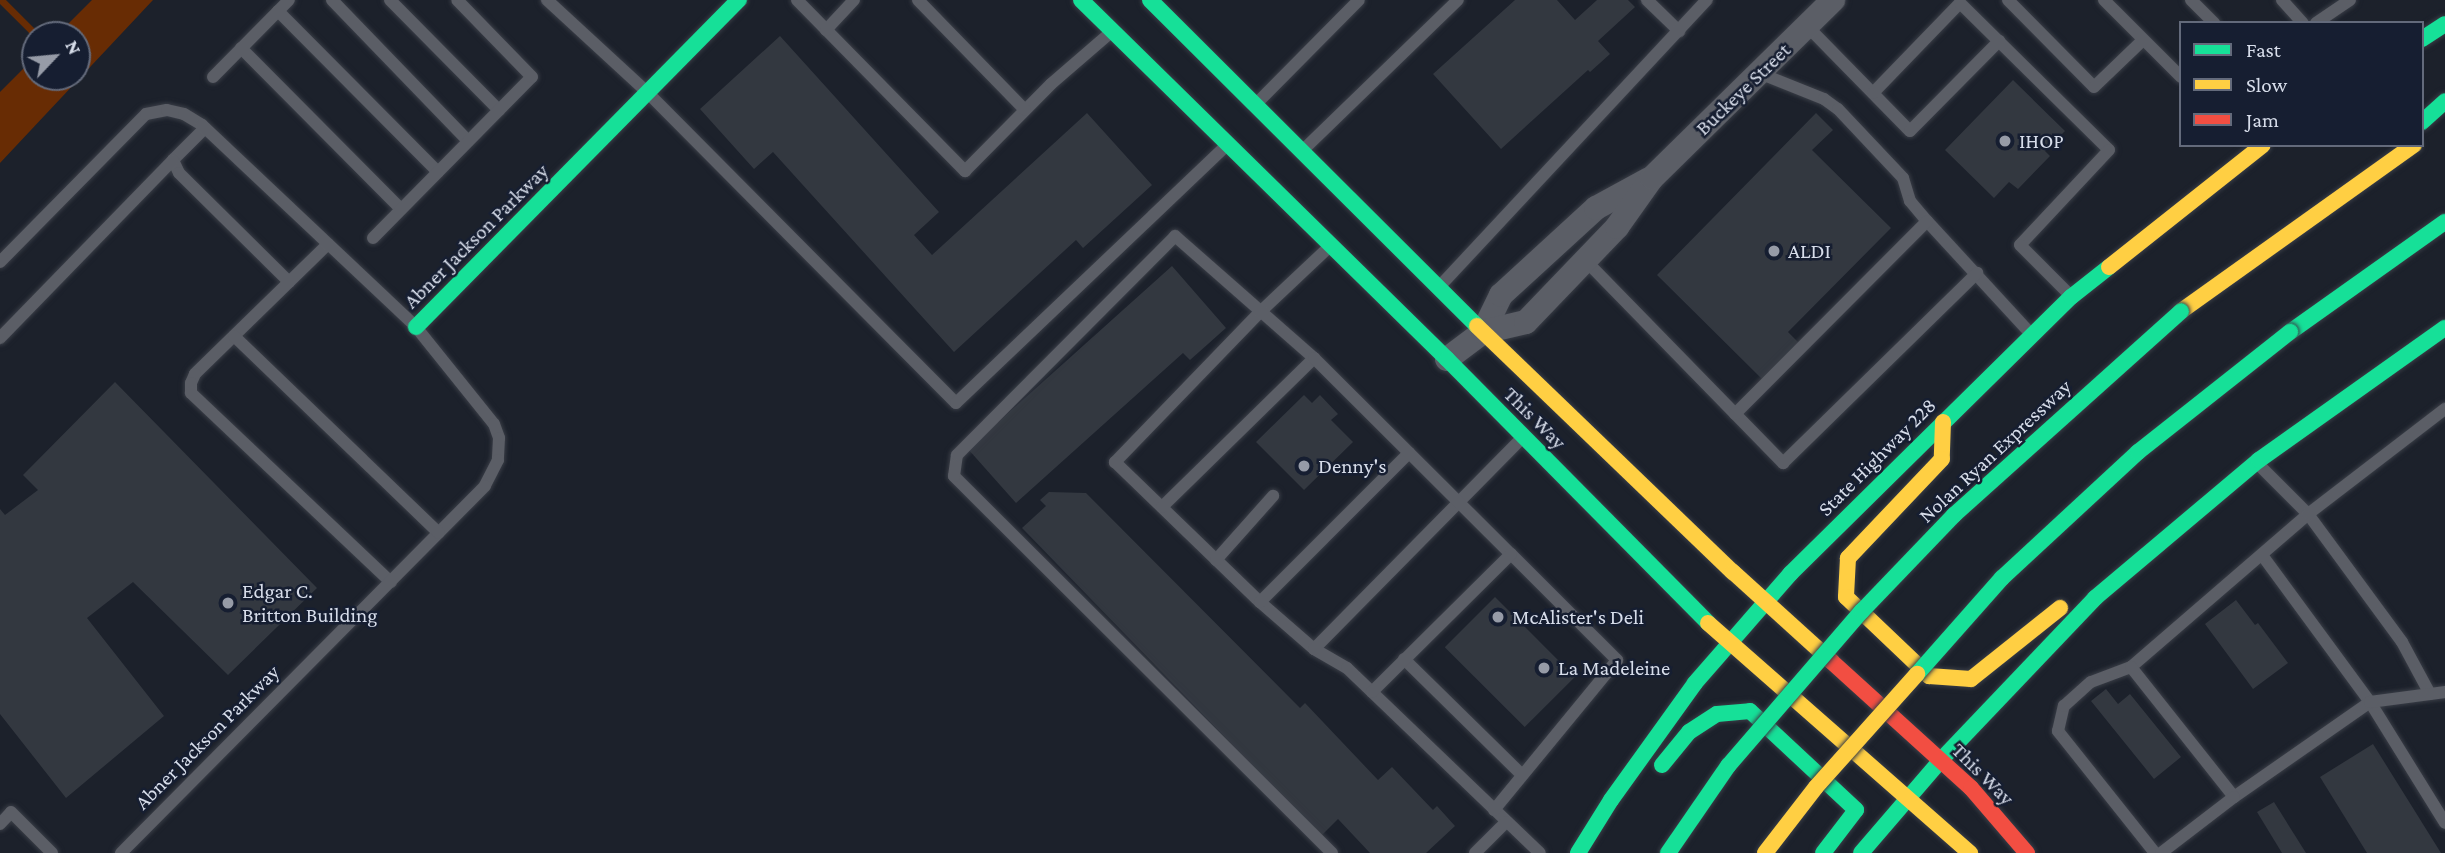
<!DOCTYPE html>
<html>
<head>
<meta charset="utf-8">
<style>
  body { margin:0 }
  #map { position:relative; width:2445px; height:853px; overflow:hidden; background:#1c212b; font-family:"Crimson Pro",serif }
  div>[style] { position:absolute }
  .water>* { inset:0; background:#682c04 }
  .stream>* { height:7px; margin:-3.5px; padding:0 3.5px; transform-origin:3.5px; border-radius:3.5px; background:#682c04 }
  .building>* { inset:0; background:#333840; transform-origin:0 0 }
  .roads { filter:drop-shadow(0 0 2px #393d46) drop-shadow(0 0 2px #393d46) }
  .lane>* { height:12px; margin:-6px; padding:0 6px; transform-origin:6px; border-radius:6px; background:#5b5e66 }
  .street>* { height:24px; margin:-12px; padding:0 12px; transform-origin:12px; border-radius:12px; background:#5b5e66 }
  .fast>* { height:16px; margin:-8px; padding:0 8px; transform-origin:8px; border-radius:8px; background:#16e098 }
  .slow>* { height:16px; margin:-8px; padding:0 8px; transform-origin:8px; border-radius:8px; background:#ffcf43 }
  .jam>* { height:16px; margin:-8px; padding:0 8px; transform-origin:8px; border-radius:8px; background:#f24e42 }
  .bridges { filter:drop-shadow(0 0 2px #393d46) drop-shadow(0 0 2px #393d46) }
  .fast-bridge>* { height:16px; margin:-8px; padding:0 8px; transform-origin:8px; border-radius:8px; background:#16e098 }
  .slow-bridge>* { height:16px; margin:-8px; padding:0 8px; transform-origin:8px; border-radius:8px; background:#ffcf43 }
  .dots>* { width:19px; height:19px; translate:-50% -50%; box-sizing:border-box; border:4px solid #161e31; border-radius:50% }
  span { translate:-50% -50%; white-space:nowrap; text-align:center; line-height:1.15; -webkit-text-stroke:5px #161e31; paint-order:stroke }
  .street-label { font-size:21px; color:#d7ddea }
  .poi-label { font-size:21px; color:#d7ddea }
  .left { translate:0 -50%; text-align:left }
  .legend { position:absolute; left:2179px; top:21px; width:245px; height:126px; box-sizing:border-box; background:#161e31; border:2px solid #636a7b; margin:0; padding:9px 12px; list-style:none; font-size:21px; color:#d7ddea }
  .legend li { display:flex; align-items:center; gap:14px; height:35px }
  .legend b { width:35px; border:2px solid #636a7b }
  .north { position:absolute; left:21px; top:21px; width:70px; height:70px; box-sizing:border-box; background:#161e31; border:2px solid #636a7b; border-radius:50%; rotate:64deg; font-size:19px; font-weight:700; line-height:28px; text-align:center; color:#d7ddea }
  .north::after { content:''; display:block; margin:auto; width:24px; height:32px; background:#969ba7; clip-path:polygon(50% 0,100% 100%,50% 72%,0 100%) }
</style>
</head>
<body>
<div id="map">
  <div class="water">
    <div style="clip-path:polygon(92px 0,153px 0,0 163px,0 92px,35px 57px,35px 77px,77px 77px,77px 35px,57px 35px)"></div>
  </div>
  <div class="stream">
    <div style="left:1px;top:0;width:49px;rotate:45deg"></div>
  </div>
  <div class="building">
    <div style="clip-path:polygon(1515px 0,1557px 0,1575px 20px,1597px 0,1628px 0,1635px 7px,1598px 41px,1610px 54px,1590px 72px,1588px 70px,1501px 149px,1433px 74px)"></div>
    <div style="clip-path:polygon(780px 36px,939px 212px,914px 235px,932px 255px,1087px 113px,1152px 185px,1083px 248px,1076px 240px,954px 352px,773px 152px,754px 169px,700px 109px)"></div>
    <div style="clip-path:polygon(2013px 80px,2065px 131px,2045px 151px,2050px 156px,2018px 189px,2009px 182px,1994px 198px,1945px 150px)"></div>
    <div style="clip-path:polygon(1816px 113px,1833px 130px,1812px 150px,1891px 228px,1788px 332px,1799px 343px,1763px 380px,1657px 275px)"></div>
    <div style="clip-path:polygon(1172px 266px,1226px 328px,1190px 360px,1183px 353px,1016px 503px,968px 449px)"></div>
    <div style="clip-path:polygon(115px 382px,317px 588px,228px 675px,133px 582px,87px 618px,164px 716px,66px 798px,0 714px,0 509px,5px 515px,38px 490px,23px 475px)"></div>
    <div style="clip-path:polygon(1304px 395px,1312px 403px,1320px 395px,1338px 414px,1331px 420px,1353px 442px,1304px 490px,1256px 442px)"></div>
    <div style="clip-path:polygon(1049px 492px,1086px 493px,1300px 708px,1305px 703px,1378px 780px,1392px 767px,1433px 810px,1437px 806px,1455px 826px,1426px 853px,1370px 853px,1338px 819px,1321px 836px,1022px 528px,1046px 506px,1040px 500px)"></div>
    <div style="left:1495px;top:597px;width:113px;height:71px;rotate:45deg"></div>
    <div style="clip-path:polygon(2236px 600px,2255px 625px,2258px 623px,2288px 663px,2253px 689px,2205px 624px)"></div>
    <div style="clip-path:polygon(2106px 689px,2118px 704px,2130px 694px,2181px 757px,2154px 779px,2091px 701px)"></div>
    <div style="clip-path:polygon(2373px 744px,2441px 853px,2367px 853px,2320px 777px)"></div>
    <div style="clip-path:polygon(2274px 802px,2306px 853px,2282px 853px,2257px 812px)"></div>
  </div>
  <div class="roads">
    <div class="lane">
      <div style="left:332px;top:0;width:196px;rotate:46deg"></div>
      <div style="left:390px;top:0;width:155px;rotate:45.3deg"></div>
      <div style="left:547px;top:0;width:137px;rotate:42.6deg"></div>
      <div style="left:648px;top:93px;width:437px;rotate:45.2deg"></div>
      <div style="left:956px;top:403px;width:371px;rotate:-43.6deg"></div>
      <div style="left:797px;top:0;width:240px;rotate:45.5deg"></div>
      <div style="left:965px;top:171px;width:122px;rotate:-45.3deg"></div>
      <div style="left:1051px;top:84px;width:78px;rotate:-40.8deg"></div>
      <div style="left:918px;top:0;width:153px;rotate:45.8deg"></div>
      <div style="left:1647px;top:0;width:45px;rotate:44.1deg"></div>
      <div style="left:2008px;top:0;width:122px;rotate:45.3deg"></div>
      <div style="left:2094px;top:87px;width:68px;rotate:-43.8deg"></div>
      <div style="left:2104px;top:0;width:109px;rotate:45deg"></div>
      <div style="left:2191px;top:0;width:33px;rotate:45deg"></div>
      <div style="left:2282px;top:0;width:31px;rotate:48deg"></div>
      <div style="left:278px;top:11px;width:227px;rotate:45.2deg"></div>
      <div style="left:2316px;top:23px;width:41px;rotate:-34.1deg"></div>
      <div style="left:1807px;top:26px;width:147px;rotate:45.6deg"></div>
      <div style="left:1910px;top:131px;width:127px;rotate:-45.3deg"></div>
      <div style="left:826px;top:30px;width:41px;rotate:-47deg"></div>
      <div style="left:241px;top:48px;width:227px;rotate:45.2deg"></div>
      <div style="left:1759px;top:73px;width:70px;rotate:21.8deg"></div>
      <div style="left:1824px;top:99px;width:17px;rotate:36deg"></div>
      <div style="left:1838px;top:109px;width:95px;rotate:46.7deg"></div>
      <div style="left:1903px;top:178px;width:24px;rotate:73deg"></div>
      <div style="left:1910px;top:201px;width:26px;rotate:50deg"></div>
      <div style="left:1927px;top:221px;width:152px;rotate:47.4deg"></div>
      <div style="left:213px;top:77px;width:108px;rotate:-45.4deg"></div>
      <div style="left:1873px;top:93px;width:125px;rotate:-46deg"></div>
      <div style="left:1960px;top:3px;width:209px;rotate:44.6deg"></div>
      <div style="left:2109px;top:150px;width:130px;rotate:133.1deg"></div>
      <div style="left:2020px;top:245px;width:71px;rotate:45deg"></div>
      <div style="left:1256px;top:104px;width:146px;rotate:-45.3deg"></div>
      <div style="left:205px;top:128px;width:45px;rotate:135deg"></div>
      <div style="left:173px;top:160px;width:14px;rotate:65deg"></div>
      <div style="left:179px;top:173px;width:155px;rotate:44.7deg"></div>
      <div style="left:1302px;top:151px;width:217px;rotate:-44.1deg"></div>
      <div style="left:373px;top:238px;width:226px;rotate:-45.4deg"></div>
      <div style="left:532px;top:77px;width:107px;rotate:-134.2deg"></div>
      <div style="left:328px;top:244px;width:186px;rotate:135.7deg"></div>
      <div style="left:195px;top:374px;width:10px;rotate:114deg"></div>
      <div style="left:191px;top:383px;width:10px;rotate:90deg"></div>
      <div style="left:191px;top:393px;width:275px;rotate:43.4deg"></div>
      <div style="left:1328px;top:248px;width:93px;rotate:136.7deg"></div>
      <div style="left:1260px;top:312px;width:209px;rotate:134deg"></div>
      <div style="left:1115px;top:462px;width:202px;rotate:44deg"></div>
      <div style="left:1260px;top:602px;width:72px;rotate:41deg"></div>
      <div style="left:1314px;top:649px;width:38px;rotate:30deg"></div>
      <div style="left:1347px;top:668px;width:267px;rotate:43.8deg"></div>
      <div style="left:1585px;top:260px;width:284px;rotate:45.7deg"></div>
      <div style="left:1783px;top:463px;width:272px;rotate:-44.4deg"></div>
      <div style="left:0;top:262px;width:208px;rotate:-45.4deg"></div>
      <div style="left:146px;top:114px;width:21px;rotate:-11deg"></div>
      <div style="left:167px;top:110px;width:17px;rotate:13deg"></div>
      <div style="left:184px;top:114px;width:21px;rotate:31deg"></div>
      <div style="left:202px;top:125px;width:294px;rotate:43.3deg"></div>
      <div style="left:416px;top:327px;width:124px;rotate:51.2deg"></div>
      <div style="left:494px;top:424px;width:15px;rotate:70deg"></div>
      <div style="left:499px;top:438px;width:22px;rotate:93deg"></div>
      <div style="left:498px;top:460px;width:29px;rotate:117deg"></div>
      <div style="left:485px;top:486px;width:517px;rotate:134.76deg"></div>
      <div style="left:1440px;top:286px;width:391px;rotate:-47deg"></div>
      <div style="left:234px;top:336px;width:284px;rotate:43.9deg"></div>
      <div style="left:0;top:338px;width:248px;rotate:-45.8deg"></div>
      <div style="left:1735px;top:414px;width:272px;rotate:-45.1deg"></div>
      <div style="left:2259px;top:465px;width:69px;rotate:45deg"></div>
      <div style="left:2308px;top:514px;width:159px;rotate:53.7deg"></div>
      <div style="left:2402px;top:642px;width:59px;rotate:61.7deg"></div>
      <div style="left:1162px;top:507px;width:213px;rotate:-44.4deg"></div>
      <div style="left:2262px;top:555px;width:182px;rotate:53.7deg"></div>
      <div style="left:2370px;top:702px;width:142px;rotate:58.2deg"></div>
      <div style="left:1216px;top:560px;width:86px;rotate:-48.3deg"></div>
      <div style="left:1260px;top:602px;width:211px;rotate:-45deg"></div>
      <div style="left:1314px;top:649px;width:298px;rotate:-45.4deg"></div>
      <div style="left:1404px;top:659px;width:165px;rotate:44.5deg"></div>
      <div style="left:2131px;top:667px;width:234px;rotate:-40.8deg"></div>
      <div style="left:2308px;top:514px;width:173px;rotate:-37.5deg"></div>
      <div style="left:2234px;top:797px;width:166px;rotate:-34.9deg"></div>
      <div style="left:2370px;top:702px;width:76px;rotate:-7.6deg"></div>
      <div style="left:1494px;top:810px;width:194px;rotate:-50.6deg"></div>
      <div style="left:1617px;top:660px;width:150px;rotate:-135deg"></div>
      <div style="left:0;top:824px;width:16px;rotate:-47deg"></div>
      <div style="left:11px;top:812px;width:58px;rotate:45deg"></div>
      <div style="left:1332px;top:853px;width:534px;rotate:-135.08deg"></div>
      <div style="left:954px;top:476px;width:21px;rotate:-82deg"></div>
      <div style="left:957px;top:455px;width:309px;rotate:-45.1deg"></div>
      <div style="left:1175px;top:236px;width:185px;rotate:41.3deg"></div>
      <div style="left:1314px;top:358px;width:278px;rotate:44.9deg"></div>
      <div style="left:1511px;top:554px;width:196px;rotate:135.2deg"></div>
      <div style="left:1475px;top:853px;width:44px;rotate:-45deg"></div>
      <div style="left:2155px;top:853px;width:156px;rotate:-128.5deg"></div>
      <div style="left:2058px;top:731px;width:26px;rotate:-77deg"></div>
      <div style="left:2064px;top:706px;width:36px;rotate:-42deg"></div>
      <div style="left:2091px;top:682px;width:43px;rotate:-20.6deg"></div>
      <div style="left:2131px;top:667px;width:166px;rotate:51.6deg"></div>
      <div style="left:2234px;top:797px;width:92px;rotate:142.5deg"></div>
    </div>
    <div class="street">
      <div style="left:1483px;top:332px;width:41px;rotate:-64.1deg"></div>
      <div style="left:1501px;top:295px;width:129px;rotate:-42.5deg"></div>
      <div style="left:1596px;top:208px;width:60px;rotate:-28.7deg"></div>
      <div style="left:1447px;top:359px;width:45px;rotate:-36.9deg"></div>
      <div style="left:1483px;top:332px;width:44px;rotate:-13.1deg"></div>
      <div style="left:1526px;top:322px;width:132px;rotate:-46.2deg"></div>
      <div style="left:1617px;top:227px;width:60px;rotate:-54.5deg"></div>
      <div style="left:1652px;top:178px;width:254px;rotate:-44.5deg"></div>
    </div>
    <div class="fast">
      <div style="left:1081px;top:0;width:513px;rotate:44.45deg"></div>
      <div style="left:1447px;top:359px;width:371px;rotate:45.3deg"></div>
      <div style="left:1150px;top:0;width:462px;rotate:44.9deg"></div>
      <div style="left:2422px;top:39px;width:27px;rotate:-33deg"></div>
      <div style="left:2422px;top:122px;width:31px;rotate:-42deg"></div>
      <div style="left:416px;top:327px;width:460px;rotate:-45.4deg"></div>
      <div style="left:2290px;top:332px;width:190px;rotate:-35.4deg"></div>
      <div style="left:1662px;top:765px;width:43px;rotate:-50.7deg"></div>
      <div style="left:1689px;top:732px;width:33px;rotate:-33deg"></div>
      <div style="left:1717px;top:714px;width:33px;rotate:-5deg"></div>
      <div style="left:1750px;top:711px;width:145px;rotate:43deg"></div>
      <div style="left:1856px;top:810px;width:54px;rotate:127.5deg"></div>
      <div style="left:1578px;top:853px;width:62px;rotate:-58.1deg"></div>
      <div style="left:1611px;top:800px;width:144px;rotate:-54.3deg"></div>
      <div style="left:1695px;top:683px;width:145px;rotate:-48.9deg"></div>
      <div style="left:1790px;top:574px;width:395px;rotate:-44.6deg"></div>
      <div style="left:2071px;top:297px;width:48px;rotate:-38.3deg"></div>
      <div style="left:1861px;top:853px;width:121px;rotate:-49.3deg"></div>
      <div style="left:1940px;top:761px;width:225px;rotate:-46.4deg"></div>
      <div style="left:2095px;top:598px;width:214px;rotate:-40.1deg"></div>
      <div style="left:2259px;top:460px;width:228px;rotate:-35.4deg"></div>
    </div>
    <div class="slow">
      <div style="left:2109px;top:267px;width:196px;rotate:-38.4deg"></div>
      <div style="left:2181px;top:311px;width:286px;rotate:-35.5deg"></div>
      <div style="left:1477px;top:326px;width:355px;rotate:43.9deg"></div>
      <div style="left:1733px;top:572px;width:132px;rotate:42.2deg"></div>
      <div style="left:1943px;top:422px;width:37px;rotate:92deg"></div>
      <div style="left:1942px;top:459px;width:137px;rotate:133.5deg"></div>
      <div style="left:1848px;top:558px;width:39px;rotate:93deg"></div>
      <div style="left:1846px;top:597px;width:115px;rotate:43.6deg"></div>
      <div style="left:1929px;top:676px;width:42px;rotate:4.1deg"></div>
      <div style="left:1971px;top:679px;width:114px;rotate:-38.6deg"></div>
      <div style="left:1708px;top:623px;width:349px;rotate:41.3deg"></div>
    </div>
    <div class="jam">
      <div style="left:1831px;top:661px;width:189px;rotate:42.2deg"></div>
      <div style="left:1971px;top:788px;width:86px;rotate:49.3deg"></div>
    </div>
  </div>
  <div class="bridges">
    <div class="fast-bridge">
      <div style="left:1917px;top:674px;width:128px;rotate:-48.5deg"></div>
      <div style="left:2002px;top:578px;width:185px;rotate:-42.8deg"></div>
      <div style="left:2138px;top:452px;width:194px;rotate:-38.3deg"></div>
      <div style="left:1668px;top:853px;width:106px;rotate:-55.4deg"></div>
      <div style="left:1728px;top:766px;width:205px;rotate:-49.2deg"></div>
      <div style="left:1862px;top:611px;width:133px;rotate:-46.2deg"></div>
      <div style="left:1954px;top:515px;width:305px;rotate:-41.9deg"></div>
    </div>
    <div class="slow-bridge">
      <div style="left:1765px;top:853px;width:83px;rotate:-52.3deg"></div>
      <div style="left:1816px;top:787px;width:152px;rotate:-48.2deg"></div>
    </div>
  </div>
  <div class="dots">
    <div style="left:2005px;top:141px;background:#969ba7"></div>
    <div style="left:1774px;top:251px;background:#969ba7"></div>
    <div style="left:1304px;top:466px;background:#969ba7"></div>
    <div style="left:228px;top:603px;background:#969ba7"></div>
    <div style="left:1498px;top:617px;background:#969ba7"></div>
    <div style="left:1544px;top:668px;background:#969ba7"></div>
  </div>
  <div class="street-label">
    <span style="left:1743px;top:89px;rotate:-44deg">Buckeye Street</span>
    <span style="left:476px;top:236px;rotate:-45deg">Abner Jackson Parkway</span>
    <span style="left:1535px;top:418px;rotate:45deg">This Way</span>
    <span style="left:1995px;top:451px;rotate:-43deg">Nolan Ryan Expressway</span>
    <span style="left:1877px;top:457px;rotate:-45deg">State Highway 228</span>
    <span style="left:207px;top:737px;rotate:-45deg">Abner Jackson Parkway</span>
    <span style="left:1983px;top:774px;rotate:45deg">This Way</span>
  </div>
  <div class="poi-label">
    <span class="left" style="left:2019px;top:141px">IHOP</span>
    <span class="left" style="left:1788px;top:251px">ALDI</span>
    <span class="left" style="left:1318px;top:466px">Denny's</span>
    <span class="left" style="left:242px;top:603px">Edgar C.<br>Britton Building</span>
    <span class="left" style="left:1512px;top:617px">McAlister's Deli</span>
    <span class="left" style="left:1558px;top:668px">La Madeleine</span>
  </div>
  <ul class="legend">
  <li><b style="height:9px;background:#16e098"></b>Fast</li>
  <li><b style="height:9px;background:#ffcf43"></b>Slow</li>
  <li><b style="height:9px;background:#f24e42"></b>Jam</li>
  </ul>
  <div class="north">N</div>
</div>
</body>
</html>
